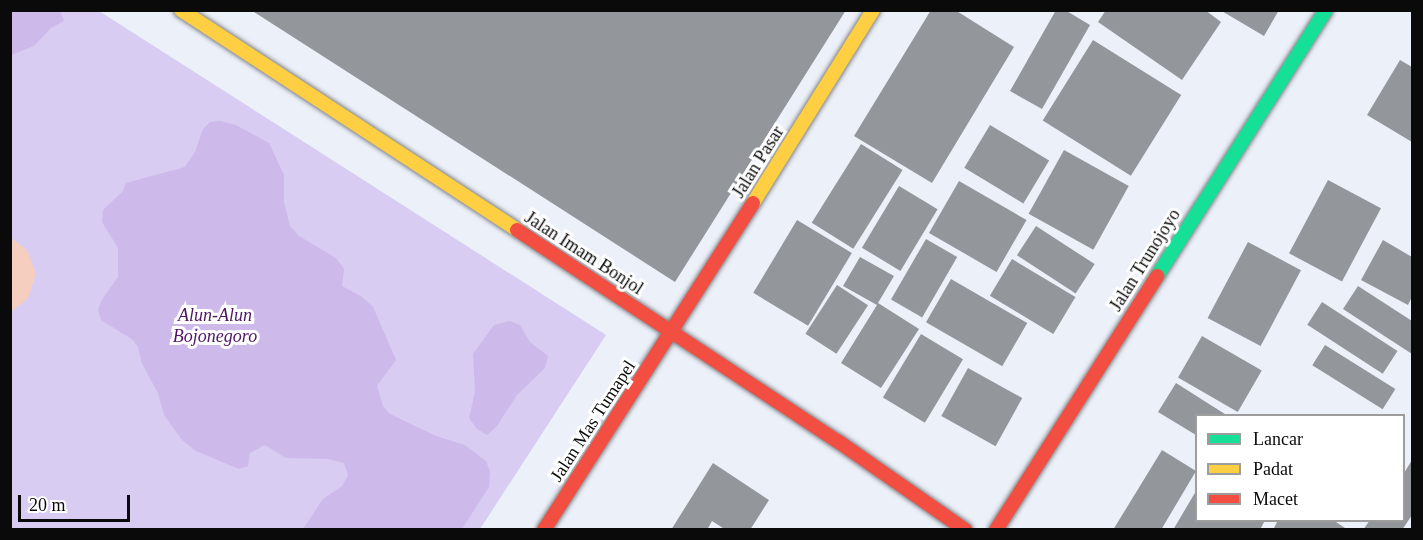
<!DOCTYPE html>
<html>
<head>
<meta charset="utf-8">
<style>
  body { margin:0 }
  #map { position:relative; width:1423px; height:540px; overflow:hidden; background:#ecf0f9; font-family:"Times New Roman",serif }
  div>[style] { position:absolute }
  .green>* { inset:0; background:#d8ccf2 }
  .forest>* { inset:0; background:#cdb9ea }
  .water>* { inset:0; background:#f6cebf }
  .building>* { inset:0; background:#93969b; transform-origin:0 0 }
  .roads { filter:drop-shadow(0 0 2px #828488) drop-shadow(0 0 2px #828488) }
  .fast>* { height:14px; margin:-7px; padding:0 7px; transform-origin:7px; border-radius:7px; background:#16e098 }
  .slow>* { height:14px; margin:-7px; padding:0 7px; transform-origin:7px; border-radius:7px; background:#ffcf43 }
  .jam>* { height:14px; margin:-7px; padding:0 7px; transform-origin:7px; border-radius:7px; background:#f24e42 }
  span { translate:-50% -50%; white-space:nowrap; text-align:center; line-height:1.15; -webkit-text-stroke:6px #fff; paint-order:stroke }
  .street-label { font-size:18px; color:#0a0a0a }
  .park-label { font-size:18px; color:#4f1765; font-style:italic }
  .frame { position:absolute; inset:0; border:12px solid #0a0a0a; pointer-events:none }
  .legend { position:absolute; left:1195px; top:414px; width:210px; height:108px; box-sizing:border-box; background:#fff; border:2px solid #9d9d9d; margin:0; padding:8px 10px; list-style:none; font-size:18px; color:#0a0a0a }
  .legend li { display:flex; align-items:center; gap:12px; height:30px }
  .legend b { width:30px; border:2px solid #9d9d9d }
  .scale { position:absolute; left:18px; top:495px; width:112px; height:27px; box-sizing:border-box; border:3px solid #0a0a0a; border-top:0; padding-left:8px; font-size:18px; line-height:21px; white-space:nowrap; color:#0a0a0a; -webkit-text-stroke:4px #fff; paint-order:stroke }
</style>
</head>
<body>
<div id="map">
  <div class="green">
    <div style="clip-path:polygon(10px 11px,99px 11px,606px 335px,480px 529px,11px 529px)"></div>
  </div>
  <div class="forest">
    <div style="clip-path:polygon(11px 10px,60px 11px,64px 21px,51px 28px,34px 46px,11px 55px)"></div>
    <div style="clip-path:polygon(220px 121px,236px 125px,269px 143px,284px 175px,284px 202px,290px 226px,299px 236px,336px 258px,344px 269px,342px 286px,362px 297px,373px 307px,396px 360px,377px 386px,383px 406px,390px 414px,436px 436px,465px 445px,486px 461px,490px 472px,489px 487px,462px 529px,303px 529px,323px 499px,342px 486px,348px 475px,344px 463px,328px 459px,286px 458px,265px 445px,250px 453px,248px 466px,239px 469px,196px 451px,182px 440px,164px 415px,158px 393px,142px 364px,138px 347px,133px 340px,101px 320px,98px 310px,101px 301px,118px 277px,118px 248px,102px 222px,103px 210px,123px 191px,126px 183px,185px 167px,195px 152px,203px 129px,210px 122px)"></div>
    <div style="clip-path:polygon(510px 321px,520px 325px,530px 342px,548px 356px,545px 368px,517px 395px,497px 426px,487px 435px,477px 429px,469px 418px,475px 392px,473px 354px,494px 325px)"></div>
  </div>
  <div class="water">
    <div style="clip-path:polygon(11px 238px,27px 250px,36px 274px,28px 298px,11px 312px)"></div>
  </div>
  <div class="building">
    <div style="clip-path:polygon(251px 10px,846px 10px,675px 282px)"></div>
    <div style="clip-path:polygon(931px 10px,955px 10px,1014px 47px,932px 183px,854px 136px)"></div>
    <div style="clip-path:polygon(1056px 10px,1065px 10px,1090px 25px,1042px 109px,1010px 91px)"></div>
    <div style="clip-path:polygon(1106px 10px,1205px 10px,1221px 22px,1182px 80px,1098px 22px)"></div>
    <div style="clip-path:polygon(1220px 10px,1279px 10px,1264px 36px)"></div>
    <div style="left:1093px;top:40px;width:104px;height:95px;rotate:32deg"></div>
    <div style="clip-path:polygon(1400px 60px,1412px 67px,1412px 142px,1367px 115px)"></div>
    <div style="left:990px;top:125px;width:69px;height:50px;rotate:31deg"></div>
    <div style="left:861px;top:144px;width:49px;height:93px;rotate:32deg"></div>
    <div style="left:1064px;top:150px;width:74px;height:73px;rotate:29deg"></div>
    <div style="left:1328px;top:180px;width:60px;height:83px;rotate:28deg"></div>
    <div style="left:959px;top:181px;width:78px;height:60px;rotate:30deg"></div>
    <div style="left:899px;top:186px;width:45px;height:72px;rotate:31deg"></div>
    <div style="left:797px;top:220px;width:64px;height:85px;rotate:31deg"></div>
    <div style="left:1036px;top:226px;width:70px;height:35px;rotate:33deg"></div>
    <div style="left:926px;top:239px;width:36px;height:70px;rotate:30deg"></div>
    <div style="clip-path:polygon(1383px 240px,1412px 257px,1412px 297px,1408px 305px,1361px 280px)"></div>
    <div style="left:1248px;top:242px;width:60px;height:86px;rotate:28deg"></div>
    <div style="clip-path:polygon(860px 257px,894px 276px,878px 303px,919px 329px,881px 388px,841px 363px,877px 305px,843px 286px)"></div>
    <div style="left:1012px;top:259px;width:74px;height:43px;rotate:31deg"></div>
    <div style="left:951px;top:279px;width:88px;height:50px;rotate:30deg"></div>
    <div style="left:837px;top:285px;width:37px;height:58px;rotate:33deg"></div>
    <div style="clip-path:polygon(1358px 286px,1412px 321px,1412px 354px,1343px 309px)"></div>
    <div style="left:1322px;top:302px;width:90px;height:27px;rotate:33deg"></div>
    <div style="left:921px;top:334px;width:49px;height:74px;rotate:31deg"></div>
    <div style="left:1202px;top:336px;width:69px;height:48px;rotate:30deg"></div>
    <div style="left:1325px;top:345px;width:83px;height:24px;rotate:32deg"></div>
    <div style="left:968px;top:368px;width:62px;height:55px;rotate:29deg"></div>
    <div style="clip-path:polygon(1176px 383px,1228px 416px,1196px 416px,1196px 435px,1158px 412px)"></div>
    <div style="clip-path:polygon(1162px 450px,1196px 471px,1161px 530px,1113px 530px)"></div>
    <div style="clip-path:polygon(1412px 460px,1412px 515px,1402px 530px,1363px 530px,1370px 520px,1404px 520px,1404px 473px)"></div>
    <div style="clip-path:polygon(713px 463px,769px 500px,750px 530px,726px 530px,712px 521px,707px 530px,671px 530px)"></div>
    <div style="clip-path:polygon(1196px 491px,1196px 520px,1265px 520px,1260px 530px,1173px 530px)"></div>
    <div style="clip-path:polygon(1278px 520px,1333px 520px,1348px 530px,1273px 530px)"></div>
  </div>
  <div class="roads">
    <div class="fast">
      <div style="left:1157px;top:276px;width:315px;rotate:-57.6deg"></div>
    </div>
    <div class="slow">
      <div style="left:181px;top:10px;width:402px;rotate:33.2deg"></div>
      <div style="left:753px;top:203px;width:227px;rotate:-58.1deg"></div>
    </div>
    <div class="jam">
      <div style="left:517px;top:230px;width:386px;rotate:33.4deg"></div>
      <div style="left:839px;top:442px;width:154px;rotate:34.9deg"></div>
      <div style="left:544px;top:530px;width:388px;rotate:-57.4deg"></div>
      <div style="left:996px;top:530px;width:301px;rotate:-57.6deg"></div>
    </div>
  </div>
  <div class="street-label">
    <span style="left:758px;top:162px;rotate:-58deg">Jalan Pasar</span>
    <span style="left:584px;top:253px;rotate:33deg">Jalan Imam Bonjol</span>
    <span style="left:1145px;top:260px;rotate:-58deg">Jalan Trunojoyo</span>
    <span style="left:593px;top:421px;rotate:-57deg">Jalan Mas Tumapel</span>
  </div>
  <div class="park-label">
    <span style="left:215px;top:326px">Alun-Alun<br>Bojonegoro</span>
  </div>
  <div class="frame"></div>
  <ul class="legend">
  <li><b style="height:8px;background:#16e098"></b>Lancar</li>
  <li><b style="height:8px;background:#ffcf43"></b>Padat</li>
  <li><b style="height:8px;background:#f24e42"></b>Macet</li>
  </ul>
  <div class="scale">20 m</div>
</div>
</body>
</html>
